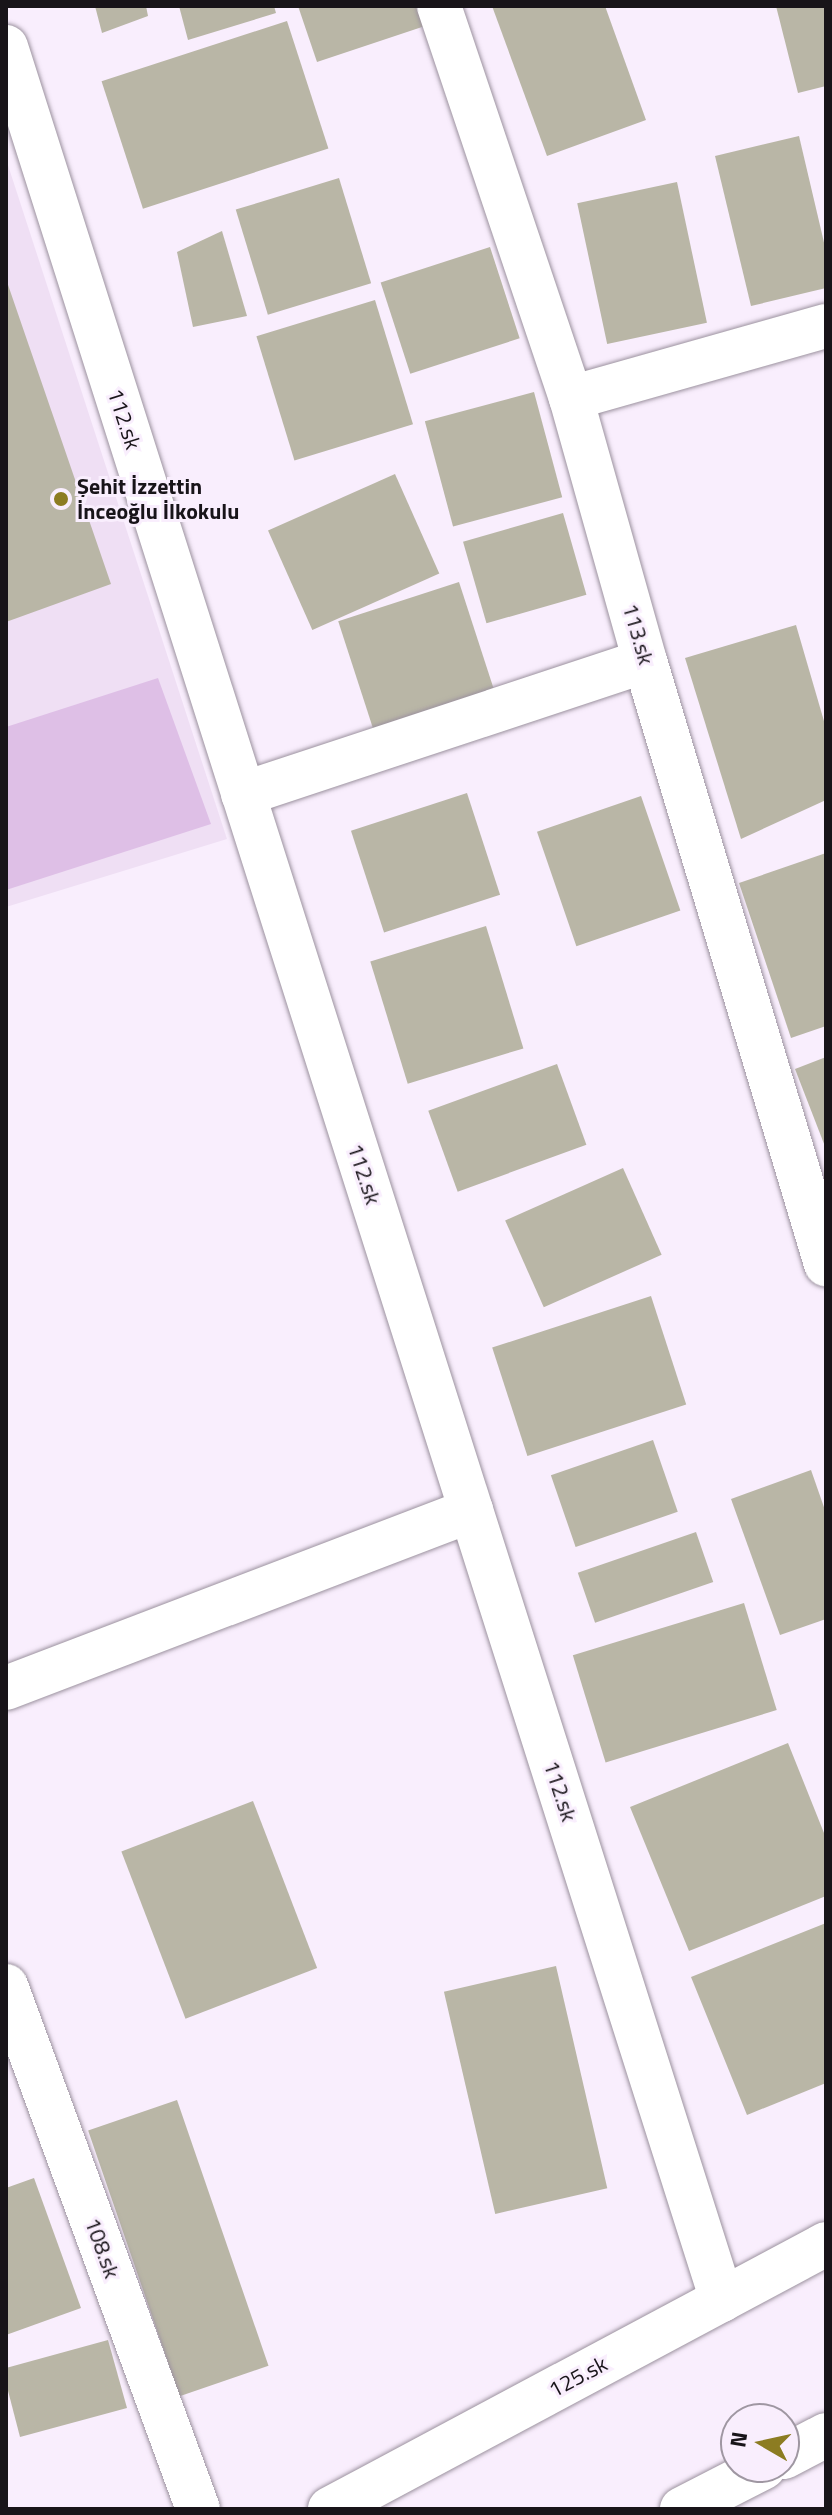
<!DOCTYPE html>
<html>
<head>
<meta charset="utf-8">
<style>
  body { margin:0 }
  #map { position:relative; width:832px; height:2515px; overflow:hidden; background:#f9eefd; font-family:"Titillium Web",sans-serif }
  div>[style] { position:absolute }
  .built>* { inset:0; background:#efdff4 }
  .green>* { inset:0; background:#debfe6 }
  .building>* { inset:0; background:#b9b6a6; transform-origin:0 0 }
  .roads { filter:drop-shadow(0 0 2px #9c929f) drop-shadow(0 0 2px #9c929f) }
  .minor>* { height:44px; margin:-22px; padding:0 22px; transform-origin:22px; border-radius:22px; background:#fff }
  .highway>* { height:44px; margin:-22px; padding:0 22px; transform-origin:22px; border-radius:22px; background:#fff }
  .dots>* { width:22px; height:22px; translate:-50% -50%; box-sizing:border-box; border:4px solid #f9eefd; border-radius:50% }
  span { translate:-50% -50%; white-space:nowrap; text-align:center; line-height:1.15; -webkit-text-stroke:6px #f9eefd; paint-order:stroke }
  .street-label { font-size:22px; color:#181419 }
  .poi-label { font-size:22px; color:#181419; font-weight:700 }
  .left { translate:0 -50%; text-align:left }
  .frame { position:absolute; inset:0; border:8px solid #181419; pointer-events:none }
  .north { position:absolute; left:720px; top:2403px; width:80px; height:80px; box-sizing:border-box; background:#f9eefd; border:2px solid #9f97a2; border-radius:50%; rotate:279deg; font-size:22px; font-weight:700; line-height:32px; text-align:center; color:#181419 }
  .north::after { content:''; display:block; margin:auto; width:28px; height:36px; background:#8c7c22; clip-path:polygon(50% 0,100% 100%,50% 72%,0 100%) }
</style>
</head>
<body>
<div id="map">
  <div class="built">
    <div style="clip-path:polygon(6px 159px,227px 839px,6px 907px)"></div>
  </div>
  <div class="green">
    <div style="clip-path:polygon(158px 678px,211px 824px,6px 890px,6px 727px)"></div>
  </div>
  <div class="building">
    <div style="clip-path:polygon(95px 6px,146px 6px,148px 16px,102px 33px)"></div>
    <div style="clip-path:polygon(179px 6px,274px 6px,276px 13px,188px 40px)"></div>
    <div style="clip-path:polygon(298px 6px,418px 6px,425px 26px,317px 62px)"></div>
    <div style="clip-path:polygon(492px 6px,605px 6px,646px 120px,547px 156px)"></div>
    <div style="clip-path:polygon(776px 6px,826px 6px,826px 86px,798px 93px)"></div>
    <div style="left:287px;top:21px;width:134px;height:195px;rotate:72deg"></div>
    <div style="clip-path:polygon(799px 136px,826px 251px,826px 288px,751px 306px,715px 156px)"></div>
    <div style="left:339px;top:178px;width:110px;height:108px;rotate:73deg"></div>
    <div style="left:677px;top:182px;width:144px;height:102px;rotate:78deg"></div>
    <div style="clip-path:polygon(222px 231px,247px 316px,193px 327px,177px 252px)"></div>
    <div style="left:490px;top:247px;width:96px;height:115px;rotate:72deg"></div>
    <div style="clip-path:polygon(6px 279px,111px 584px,6px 622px)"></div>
    <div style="left:375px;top:300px;width:130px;height:124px;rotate:73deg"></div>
    <div style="left:534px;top:392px;width:109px;height:113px;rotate:75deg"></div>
    <div style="left:395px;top:474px;width:109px;height:139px;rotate:66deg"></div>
    <div style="left:563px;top:513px;width:85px;height:104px;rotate:74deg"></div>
    <div style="left:459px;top:582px;width:113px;height:127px;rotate:72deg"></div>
    <div style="clip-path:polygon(796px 625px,826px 728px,826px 800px,741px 839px,685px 658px)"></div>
    <div style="left:467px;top:793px;width:107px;height:122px;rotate:72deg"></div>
    <div style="left:641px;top:796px;width:121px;height:110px;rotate:71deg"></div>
    <div style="clip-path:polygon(826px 853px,826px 1026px,791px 1038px,739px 883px)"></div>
    <div style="left:486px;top:926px;width:128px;height:121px;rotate:73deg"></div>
    <div style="clip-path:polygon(826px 1057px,826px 1149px,795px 1069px)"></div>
    <div style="left:557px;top:1064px;width:86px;height:137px;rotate:70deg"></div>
    <div style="left:623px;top:1168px;width:95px;height:129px;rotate:66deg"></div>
    <div style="left:651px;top:1296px;width:114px;height:167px;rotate:72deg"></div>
    <div style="left:653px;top:1440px;width:76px;height:108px;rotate:71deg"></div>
    <div style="clip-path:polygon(811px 1470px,826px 1513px,826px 1619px,780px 1635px,731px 1499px)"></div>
    <div style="left:696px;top:1532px;width:53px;height:125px;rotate:71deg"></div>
    <div style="left:744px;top:1603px;width:112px;height:179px;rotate:73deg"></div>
    <div style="clip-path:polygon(788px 1743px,826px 1838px,826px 1896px,689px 1951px,630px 1807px)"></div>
    <div style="left:253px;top:1801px;width:179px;height:141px;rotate:69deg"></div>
    <div style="clip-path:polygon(826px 1923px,826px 2083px,747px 2115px,691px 1977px)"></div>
    <div style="left:556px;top:1966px;width:228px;height:115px;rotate:77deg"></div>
    <div style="left:177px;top:2100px;width:281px;height:94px;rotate:71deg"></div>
    <div style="clip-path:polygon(34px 2178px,81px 2308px,6px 2335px,6px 2188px)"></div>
    <div style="clip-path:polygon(108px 2340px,127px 2408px,20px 2437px,6px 2383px,6px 2368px)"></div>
  </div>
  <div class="roads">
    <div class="minor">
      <div style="left:439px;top:6px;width:414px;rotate:71.4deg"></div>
      <div style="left:571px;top:398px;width:273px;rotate:74.3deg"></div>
      <div style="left:645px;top:661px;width:630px;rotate:73.29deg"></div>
      <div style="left:6px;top:47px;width:2364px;rotate:72.37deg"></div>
      <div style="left:571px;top:398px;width:265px;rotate:-15.8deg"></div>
      <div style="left:243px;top:794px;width:423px;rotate:-18.3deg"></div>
      <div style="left:6px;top:1688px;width:498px;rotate:-20.9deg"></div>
      <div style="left:6px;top:1986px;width:557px;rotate:69.84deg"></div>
      <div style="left:330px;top:2509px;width:562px;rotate:-28.11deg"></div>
    </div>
    <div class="highway">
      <div style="left:784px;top:2457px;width:47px;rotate:-27.6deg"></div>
      <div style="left:682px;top:2509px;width:92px;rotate:-27.1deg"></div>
    </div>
  </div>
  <div class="dots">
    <div style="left:61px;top:499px;background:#8c7c22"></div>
  </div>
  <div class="street-label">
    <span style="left:124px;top:419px;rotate:72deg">112.sk</span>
    <span style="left:638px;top:634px;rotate:74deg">113.sk</span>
    <span style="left:364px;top:1174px;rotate:72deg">112.sk</span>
    <span style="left:560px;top:1791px;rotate:72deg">112.sk</span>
    <span style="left:102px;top:2248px;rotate:70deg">108.sk</span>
    <span style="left:578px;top:2377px;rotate:-28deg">125.sk</span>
  </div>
  <div class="poi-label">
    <span class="left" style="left:77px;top:499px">Şehit İzzettin<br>İnceoğlu İlkokulu</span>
  </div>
  <div class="frame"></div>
  <div class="north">N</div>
</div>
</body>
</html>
